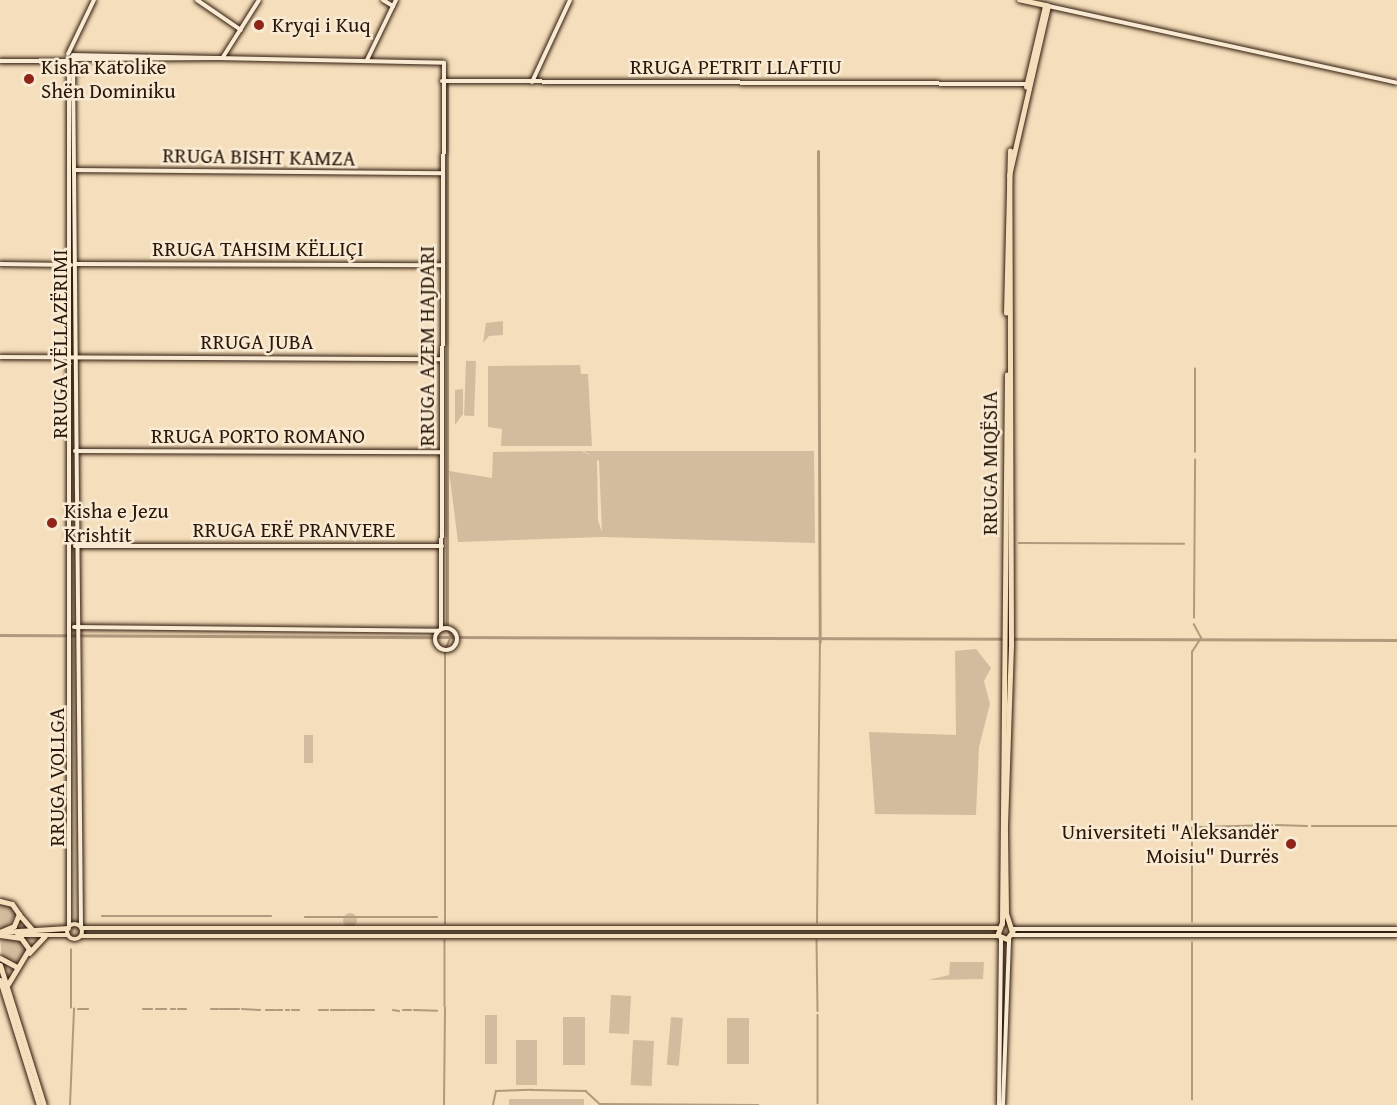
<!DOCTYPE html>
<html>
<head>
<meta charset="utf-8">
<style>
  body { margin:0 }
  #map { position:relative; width:1397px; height:1105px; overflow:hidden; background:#f5debb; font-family:"Gentium Book Plus",serif }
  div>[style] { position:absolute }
  .green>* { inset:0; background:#d3bc9d; transform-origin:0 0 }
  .round { border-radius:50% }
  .stream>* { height:1.5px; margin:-0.75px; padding:0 0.75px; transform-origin:0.75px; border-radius:0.75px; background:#b09a7e }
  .canal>* { height:3px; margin:-1.5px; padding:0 1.5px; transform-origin:1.5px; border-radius:1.5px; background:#b09a7e }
  .roads { filter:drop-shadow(0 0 2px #2b1709) drop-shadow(0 0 2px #2b1709) }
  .secondary>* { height:4px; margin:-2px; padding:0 2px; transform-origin:2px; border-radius:2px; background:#f8ead3 }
  .secondary>.ring { margin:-2px; padding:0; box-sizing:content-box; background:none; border:4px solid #f8ead3; border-radius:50% }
  .primary>* { height:4.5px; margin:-2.25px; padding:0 2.25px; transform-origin:2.25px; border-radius:2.25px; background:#f5debb }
  .primary>.ring { margin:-2.25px; padding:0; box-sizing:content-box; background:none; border:4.5px solid #f5debb; border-radius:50% }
  .highway>* { height:5px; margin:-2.5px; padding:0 2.5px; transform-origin:2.5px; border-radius:2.5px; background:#f5debb }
  .dots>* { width:16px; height:16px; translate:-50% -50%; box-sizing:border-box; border:3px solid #f8ead3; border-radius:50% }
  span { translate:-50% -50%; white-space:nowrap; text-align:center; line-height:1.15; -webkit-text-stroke:5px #f8ead3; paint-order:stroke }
  .poi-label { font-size:21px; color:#2b1709 }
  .left { translate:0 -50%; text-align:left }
  .right { translate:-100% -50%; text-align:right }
  .street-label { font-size:21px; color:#2b1709 }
</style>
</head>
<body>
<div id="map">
  <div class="green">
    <div style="clip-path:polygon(503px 321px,503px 335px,489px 336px,483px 343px,486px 323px)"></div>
    <div style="left:476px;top:361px;width:55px;height:10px;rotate:92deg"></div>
    <div style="clip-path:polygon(580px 365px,581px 374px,588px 374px,592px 446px,501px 446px,502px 429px,488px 427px,488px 366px)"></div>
    <div style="clip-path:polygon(463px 389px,463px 414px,455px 425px,455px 390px)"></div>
    <div style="clip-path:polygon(582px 451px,597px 459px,598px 520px,602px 532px,599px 461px,584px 451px,814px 451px,815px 543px,602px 537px,458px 542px,449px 471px,492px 478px,493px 452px)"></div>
    <div style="clip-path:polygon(976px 649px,991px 668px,984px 681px,990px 704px,979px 747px,976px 815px,875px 814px,869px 732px,956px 735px,955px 651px)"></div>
    <div style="left:304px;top:735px;width:9px;height:28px"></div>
    <div style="clip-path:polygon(0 903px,12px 906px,16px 914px,5px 929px,0 929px)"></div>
    <div class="round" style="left:343px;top:913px;width:14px;height:14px"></div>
    <div style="clip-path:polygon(0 938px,21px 940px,27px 948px,23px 962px,14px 965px,2px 958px)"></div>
    <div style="clip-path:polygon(950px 962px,984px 962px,983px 979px,928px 980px,949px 975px)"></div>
    <div style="left:611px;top:995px;width:20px;height:38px;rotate:3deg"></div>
    <div style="left:497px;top:1015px;width:49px;height:12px;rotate:90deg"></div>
    <div style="left:563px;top:1017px;width:22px;height:48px"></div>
    <div style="left:671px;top:1017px;width:12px;height:48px;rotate:5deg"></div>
    <div style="left:727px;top:1018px;width:22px;height:46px"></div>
    <div style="left:516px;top:1040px;width:21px;height:45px"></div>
    <div style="left:633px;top:1040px;width:21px;height:45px;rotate:3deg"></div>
    <div style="left:509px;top:1099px;width:75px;height:7px"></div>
  </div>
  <div class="stream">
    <div style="left:1195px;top:452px;width:83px;rotate:-90deg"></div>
    <div style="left:1019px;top:543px;width:165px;rotate:0.3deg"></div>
    <div style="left:1194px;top:618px;width:158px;rotate:-89.6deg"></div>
    <div style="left:446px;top:648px;width:13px;rotate:-67deg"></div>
    <div style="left:1192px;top:820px;width:168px;rotate:-90deg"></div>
    <div style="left:1192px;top:652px;width:17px;rotate:-57deg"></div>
    <div style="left:1201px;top:638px;width:15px;rotate:-118deg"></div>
    <div style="left:1276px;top:825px;width:31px;rotate:2deg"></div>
    <div style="left:1312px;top:826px;width:85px"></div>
    <div style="left:1199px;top:827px;width:73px;rotate:-1.6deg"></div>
    <div style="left:102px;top:916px;width:169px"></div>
    <div style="left:305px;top:917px;width:132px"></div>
    <div style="left:1192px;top:922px;width:95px;rotate:-90deg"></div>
    <div style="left:817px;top:923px;width:281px;rotate:-89.4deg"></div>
    <div style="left:445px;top:924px;width:273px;rotate:-90deg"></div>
    <div style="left:445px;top:940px;width:66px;rotate:90deg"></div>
    <div style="left:817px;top:940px;width:71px;rotate:89.2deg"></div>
    <div style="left:71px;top:1008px;width:58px;rotate:-90deg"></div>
    <div style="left:78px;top:1009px;width:10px"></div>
    <div style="left:143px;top:1009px;width:9px"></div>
    <div style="left:156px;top:1009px;width:10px"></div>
    <div style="left:171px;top:1009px;width:4px"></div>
    <div style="left:178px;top:1009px;width:8px"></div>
    <div style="left:211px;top:1009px;width:7px"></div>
    <div style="left:220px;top:1009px;width:19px"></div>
    <div style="left:242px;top:1009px;width:18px;rotate:3deg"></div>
    <div style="left:266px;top:1010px;width:9px"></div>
    <div style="left:277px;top:1010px;width:5px"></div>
    <div style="left:286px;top:1010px;width:3px"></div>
    <div style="left:292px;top:1010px;width:7px"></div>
    <div style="left:319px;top:1010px;width:9px"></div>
    <div style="left:331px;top:1010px;width:15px"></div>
    <div style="left:348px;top:1010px;width:11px"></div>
    <div style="left:361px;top:1010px;width:13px"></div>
    <div style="left:393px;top:1010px;width:6px;rotate:9deg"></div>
    <div style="left:403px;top:1010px;width:8px"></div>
    <div style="left:414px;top:1010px;width:23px;rotate:2deg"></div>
    <div style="left:818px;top:1015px;width:88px;rotate:90deg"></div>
    <div style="left:1192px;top:1100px;width:157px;rotate:-90deg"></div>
    <div style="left:70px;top:1105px;width:96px;rotate:-87.6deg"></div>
    <div style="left:444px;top:1105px;width:97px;rotate:-89.4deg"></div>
    <div style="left:493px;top:1105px;width:14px;rotate:-78deg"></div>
    <div style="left:496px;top:1091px;width:36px;rotate:-2deg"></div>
    <div style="left:532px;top:1090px;width:54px;rotate:1.1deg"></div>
    <div style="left:586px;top:1091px;width:19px;rotate:43deg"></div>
    <div style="left:600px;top:1104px;width:158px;rotate:0.4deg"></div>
  </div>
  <div class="canal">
    <div style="left:818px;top:151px;width:491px;rotate:89.8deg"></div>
    <div style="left:447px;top:626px;width:541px;rotate:-90deg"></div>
    <div style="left:448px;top:629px;width:8px;rotate:67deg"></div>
    <div style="left:0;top:635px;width:433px;rotate:0.3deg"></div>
    <div style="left:437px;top:637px;width:19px"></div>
    <div style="left:460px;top:637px;width:937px;rotate:0.18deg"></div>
  </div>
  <div class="roads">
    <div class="secondary">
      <div style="left:197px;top:0;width:53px;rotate:34.3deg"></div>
      <div style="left:383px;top:0;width:12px;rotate:31deg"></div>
      <div style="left:1048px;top:6px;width:357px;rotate:12.4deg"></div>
      <div style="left:68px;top:54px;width:60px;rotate:-64.3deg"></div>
      <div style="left:73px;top:55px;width:371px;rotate:1.2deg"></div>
      <div style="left:444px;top:63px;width:566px;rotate:90.3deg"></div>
      <div style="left:223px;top:57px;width:67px;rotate:-57.7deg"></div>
      <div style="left:74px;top:59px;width:149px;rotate:-0.4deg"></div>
      <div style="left:367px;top:60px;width:67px;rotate:-64.2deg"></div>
      <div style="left:0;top:61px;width:66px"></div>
      <div style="left:73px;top:61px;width:865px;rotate:89.47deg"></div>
      <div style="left:69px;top:63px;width:863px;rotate:90deg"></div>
      <div style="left:75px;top:71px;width:6px"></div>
      <div style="left:442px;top:81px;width:587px;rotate:0.29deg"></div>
      <div style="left:532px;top:82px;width:90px;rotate:-65.1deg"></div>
      <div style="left:75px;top:170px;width:367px;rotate:0.5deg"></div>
      <div style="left:0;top:264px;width:71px;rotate:0.8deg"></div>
      <div style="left:75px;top:264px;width:367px;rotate:0.2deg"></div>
      <div style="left:0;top:357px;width:442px;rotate:0.3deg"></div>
      <div style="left:75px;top:451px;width:367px;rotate:0.2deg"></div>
      <div style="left:75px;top:546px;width:367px"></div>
      <div style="left:74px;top:627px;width:364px;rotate:0.6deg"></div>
      <div class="ring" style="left:435px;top:628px;width:18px;height:18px"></div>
      <div style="left:1012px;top:929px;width:385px"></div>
      <div style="left:1012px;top:935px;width:385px"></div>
      <div style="left:999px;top:1105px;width:167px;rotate:-89.3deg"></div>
      <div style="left:1003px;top:1105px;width:166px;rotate:-87.9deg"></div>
    </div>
    <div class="primary">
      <div style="left:1026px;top:87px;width:83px;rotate:-76.8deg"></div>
      <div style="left:1006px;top:313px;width:162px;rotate:-88.6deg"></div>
      <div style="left:19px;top:914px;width:21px;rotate:49deg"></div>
      <div class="ring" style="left:67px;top:924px;width:11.5px;height:11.5px"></div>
      <div style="left:1002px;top:924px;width:12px;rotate:110deg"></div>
      <div style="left:998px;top:935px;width:10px;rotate:24deg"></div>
      <div style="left:1007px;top:939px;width:9px;rotate:-54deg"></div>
      <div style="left:1012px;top:932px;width:20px;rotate:-108deg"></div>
      <div style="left:1006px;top:913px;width:87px;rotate:-90.7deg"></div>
      <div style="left:1005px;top:826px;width:180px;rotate:-88.1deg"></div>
      <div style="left:1011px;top:646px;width:470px;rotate:-90.2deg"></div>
      <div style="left:1009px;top:176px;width:174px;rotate:-77.1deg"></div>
      <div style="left:1048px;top:6px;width:29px;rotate:-168deg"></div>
      <div style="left:1002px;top:924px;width:549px;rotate:-89.48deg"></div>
      <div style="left:82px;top:928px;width:916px"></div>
      <div style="left:2px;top:932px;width:66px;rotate:-3.5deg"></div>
      <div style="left:17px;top:935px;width:51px"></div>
      <div style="left:82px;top:936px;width:916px"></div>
      <div style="left:29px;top:953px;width:23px;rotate:-47deg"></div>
    </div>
    <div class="highway">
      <div style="left:0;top:901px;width:12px;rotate:14deg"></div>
      <div style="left:12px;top:904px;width:12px;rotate:55deg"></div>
      <div style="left:19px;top:914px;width:13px;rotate:113deg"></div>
      <div style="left:14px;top:926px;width:15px;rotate:157deg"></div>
      <div style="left:0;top:935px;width:21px;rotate:8deg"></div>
      <div style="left:21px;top:938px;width:14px;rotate:54deg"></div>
      <div style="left:29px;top:949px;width:41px;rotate:121deg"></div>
      <div style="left:0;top:958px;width:19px;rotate:28deg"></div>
      <div style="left:0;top:965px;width:147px;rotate:72.6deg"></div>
      <div style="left:0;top:980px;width:131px;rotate:72.7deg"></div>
    </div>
  </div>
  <div class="dots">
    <div style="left:259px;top:25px;background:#8f2418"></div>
    <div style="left:29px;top:79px;background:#8f2418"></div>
    <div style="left:52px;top:523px;background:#8f2418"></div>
    <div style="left:1291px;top:844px;background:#8f2418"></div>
  </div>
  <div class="poi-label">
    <span class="left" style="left:272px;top:25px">Kryqi i Kuq</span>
    <span class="left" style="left:41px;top:79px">Kisha Katolike<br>Shën Dominiku</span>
    <span class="left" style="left:64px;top:523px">Kisha e Jezu<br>Krishtit</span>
    <span class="right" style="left:1279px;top:844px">Universiteti "Aleksandër<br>Moisiu" Durrës</span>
  </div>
  <div class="street-label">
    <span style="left:736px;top:67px">RRUGA PETRIT LLAFTIU</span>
    <span style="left:259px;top:157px;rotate:1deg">RRUGA BISHT KAMZA</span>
    <span style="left:258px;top:249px">RRUGA TAHSIM KËLLIÇI</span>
    <span style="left:257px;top:342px">RRUGA JUBA</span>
    <span style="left:60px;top:344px;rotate:-90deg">RRUGA VËLLAZËRIMI</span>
    <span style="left:427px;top:346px;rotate:-90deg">RRUGA AZEM HAJDARI</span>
    <span style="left:258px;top:436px">RRUGA PORTO ROMANO</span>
    <span style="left:990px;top:463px;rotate:-90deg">RRUGA MIQËSIA</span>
    <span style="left:294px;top:530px">RRUGA ERË PRANVERE</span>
    <span style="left:57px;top:777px;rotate:-90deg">RRUGA VOLLGA</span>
  </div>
</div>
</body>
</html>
